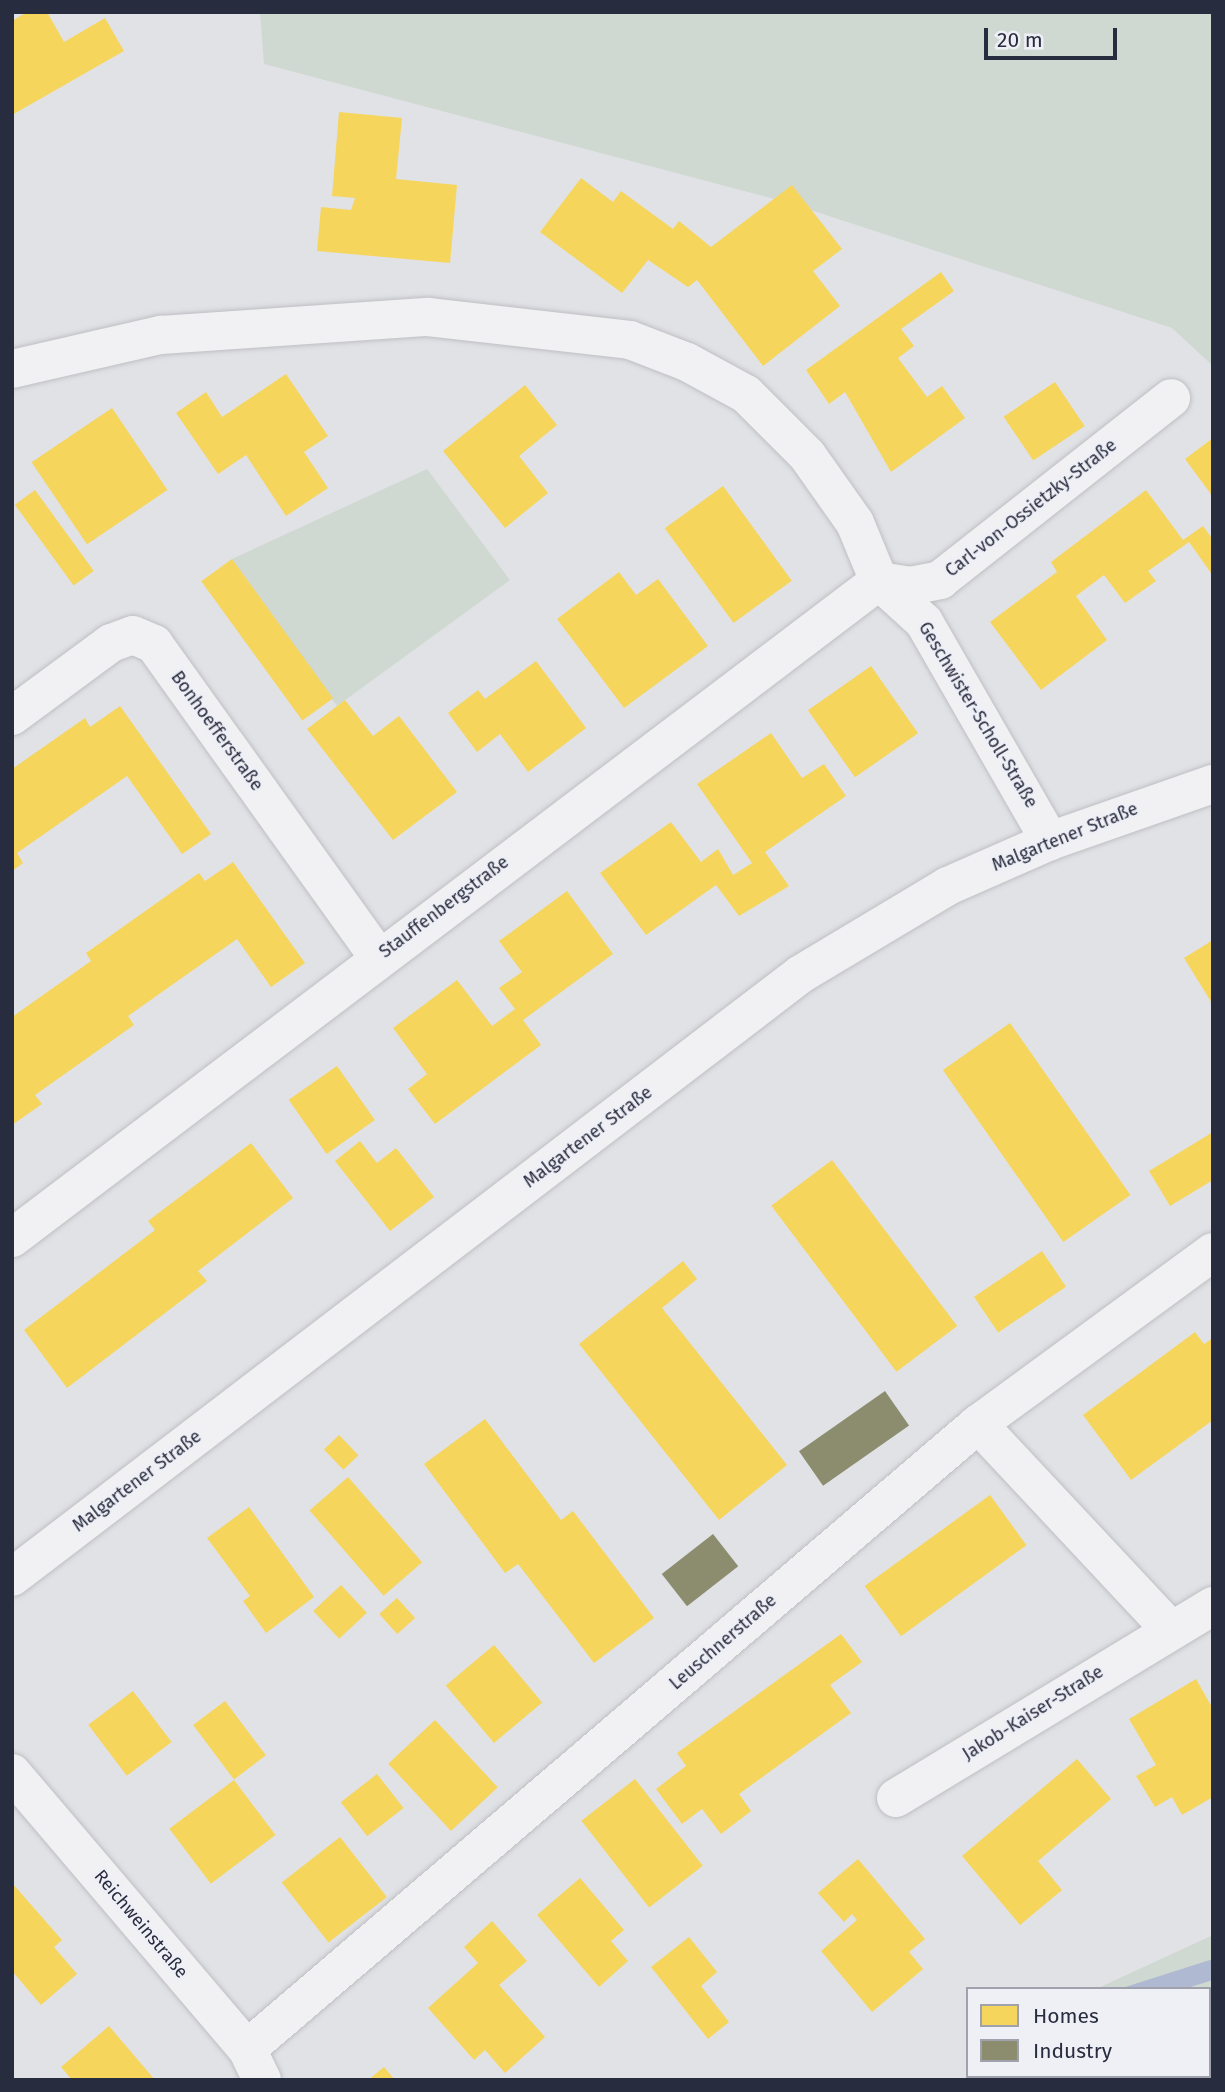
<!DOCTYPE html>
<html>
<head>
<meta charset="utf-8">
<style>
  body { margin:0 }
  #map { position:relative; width:1225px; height:2092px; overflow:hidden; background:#e1e2e6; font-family:"Fira Sans",sans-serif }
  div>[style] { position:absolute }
  .green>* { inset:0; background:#cfd9d1 }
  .water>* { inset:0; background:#afb9d1 }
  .homes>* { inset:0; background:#f6d55c; transform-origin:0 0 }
  .industry>* { inset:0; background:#8c8c6e; transform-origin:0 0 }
  .roads { filter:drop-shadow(0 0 2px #bebfc3) drop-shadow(0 0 2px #bebfc3) }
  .minor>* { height:38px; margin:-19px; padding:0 19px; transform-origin:19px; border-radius:19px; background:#f1f1f3 }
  span { translate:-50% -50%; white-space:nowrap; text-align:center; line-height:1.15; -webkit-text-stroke:7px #eff0f6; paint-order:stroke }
  .street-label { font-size:18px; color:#282c3f }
  .frame { position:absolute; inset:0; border:14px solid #282c3f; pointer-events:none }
  .legend { position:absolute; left:966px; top:1987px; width:245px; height:91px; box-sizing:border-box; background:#eff0f6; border:2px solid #9fa2ad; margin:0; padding:9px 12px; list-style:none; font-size:21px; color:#282c3f }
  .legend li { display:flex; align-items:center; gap:14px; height:35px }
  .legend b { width:35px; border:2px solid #9fa2ad }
  .scale { position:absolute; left:984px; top:28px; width:133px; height:32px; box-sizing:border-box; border:4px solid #282c3f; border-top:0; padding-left:9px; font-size:21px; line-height:24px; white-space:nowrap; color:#282c3f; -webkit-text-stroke:5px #eff0f6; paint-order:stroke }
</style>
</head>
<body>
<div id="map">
  <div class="green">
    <div style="clip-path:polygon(260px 12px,1213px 12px,1213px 366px,1172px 328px,786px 202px,264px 64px)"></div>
    <div style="clip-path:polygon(427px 469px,510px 580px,337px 706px,232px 559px)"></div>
    <div style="clip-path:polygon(1213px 1935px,1213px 2080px,982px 2080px,1209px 2076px,1209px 1989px,1096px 1989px)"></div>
  </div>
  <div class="water">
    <div style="clip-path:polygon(1213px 1959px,1213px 1980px,1184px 1989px,1119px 1989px)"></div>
  </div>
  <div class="homes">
    <div style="clip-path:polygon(27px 12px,47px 12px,64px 42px,105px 18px,124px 51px,12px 115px,12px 21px)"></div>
    <div style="clip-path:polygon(339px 112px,402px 118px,396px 179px,457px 185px,450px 263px,317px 251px,321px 207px,351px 210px,355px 198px,332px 196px)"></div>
    <div style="clip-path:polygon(581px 178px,613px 202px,621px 191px,673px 229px,679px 221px,711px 247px,792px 185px,842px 249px,813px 271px,840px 306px,763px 366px,697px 280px,688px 287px,648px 260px,622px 293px,540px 232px)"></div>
    <div style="clip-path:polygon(941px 272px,954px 291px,901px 329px,914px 346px,898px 358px,927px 397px,942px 386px,965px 418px,891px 472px,845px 392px,829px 404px,806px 370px)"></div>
    <div style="clip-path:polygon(286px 374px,328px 436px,304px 452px,328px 488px,286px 516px,246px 455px,218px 474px,176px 413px,206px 392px,222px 417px)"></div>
    <div style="left:1055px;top:382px;width:53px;height:62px;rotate:56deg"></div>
    <div style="clip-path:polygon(525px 385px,557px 425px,519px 456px,548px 493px,505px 528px,443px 451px)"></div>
    <div style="left:112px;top:408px;width:99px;height:97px;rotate:56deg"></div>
    <div style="clip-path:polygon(1213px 438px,1213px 497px,1185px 459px)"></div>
    <div style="left:723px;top:486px;width:117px;height:72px;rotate:54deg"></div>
    <div style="left:35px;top:490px;width:100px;height:25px;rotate:54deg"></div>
    <div style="clip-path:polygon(1146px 490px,1183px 540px,1203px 526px,1213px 540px,1213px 576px,1189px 542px,1148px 571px,1156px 581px,1125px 603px,1104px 575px,1076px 596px,1107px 640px,1041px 690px,990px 622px,1057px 572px,1051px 562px)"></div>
    <div style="left:232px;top:559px;width:172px;height:38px;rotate:54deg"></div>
    <div style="clip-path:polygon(619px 572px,636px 595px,658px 579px,708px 646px,624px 708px,557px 619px)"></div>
    <div style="clip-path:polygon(536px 661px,586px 728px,528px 772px,500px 734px,477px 752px,448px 713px,478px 690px,485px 699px)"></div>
    <div style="left:871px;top:666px;width:82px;height:77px;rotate:55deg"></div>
    <div style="clip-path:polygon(345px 700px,373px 736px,399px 716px,457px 792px,393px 840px,307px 729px)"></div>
    <div style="clip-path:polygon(120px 706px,211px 834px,182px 854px,127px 776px,17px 853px,23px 863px,12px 871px,12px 769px,85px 718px,90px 727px)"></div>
    <div style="clip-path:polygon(771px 733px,802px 778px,824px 764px,846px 796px,765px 852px,789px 886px,739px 916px,716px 885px,646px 935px,600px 873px,671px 822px,701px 862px,718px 849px,733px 875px,752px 863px,697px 784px)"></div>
    <div style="clip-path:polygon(233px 862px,305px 963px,271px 987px,237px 939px,128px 1016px,134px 1025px,35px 1095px,42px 1104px,12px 1125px,12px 1017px,91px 961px,86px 953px,199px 873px,205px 881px)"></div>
    <div style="clip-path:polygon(567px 891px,613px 954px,523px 1020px,541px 1045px,435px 1124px,408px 1089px,427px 1074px,393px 1028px,457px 980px,492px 1026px,515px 1009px,499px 988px,522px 972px,499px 941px)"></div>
    <div style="clip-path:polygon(1213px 940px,1213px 1005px,1184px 958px)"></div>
    <div style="left:1010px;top:1023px;width:210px;height:82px;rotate:55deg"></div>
    <div style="left:337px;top:1066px;width:66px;height:59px;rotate:55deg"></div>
    <div style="clip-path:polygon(1213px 1132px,1213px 1180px,1170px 1206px,1149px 1171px)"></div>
    <div style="clip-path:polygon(360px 1141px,377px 1163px,396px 1148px,434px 1197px,390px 1231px,335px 1161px)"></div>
    <div style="clip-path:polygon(251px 1143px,293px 1198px,198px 1271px,207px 1281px,67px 1388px,24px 1330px,155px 1230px,148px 1221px)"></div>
    <div style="left:832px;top:1160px;width:208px;height:76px;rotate:53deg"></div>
    <div style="left:1042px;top:1251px;width:43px;height:82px;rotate:56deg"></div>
    <div style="clip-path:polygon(683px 1261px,697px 1279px,662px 1308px,787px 1465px,719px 1520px,579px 1344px)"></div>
    <div style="clip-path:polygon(1195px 1332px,1204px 1344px,1213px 1338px,1213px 1420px,1131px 1480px,1083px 1415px)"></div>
    <div style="clip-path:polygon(485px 1419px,561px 1520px,573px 1511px,654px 1618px,594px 1663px,518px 1564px,505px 1573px,424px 1464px)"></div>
    <div style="left:339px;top:1435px;width:28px;height:21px;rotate:46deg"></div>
    <div style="left:348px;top:1477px;width:113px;height:51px;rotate:49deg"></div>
    <div style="left:990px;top:1495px;width:62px;height:155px;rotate:54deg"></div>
    <div style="clip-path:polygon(249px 1507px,314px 1597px,266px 1633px,243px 1601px,250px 1596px,207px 1538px)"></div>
    <div style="left:341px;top:1585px;width:38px;height:38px;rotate:47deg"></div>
    <div style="left:397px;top:1598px;width:27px;height:24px;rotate:48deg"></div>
    <div style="clip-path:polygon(841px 1634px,862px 1662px,830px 1685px,851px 1713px,739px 1794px,751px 1811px,721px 1834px,702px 1809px,682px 1824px,656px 1789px,686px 1766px,677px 1753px)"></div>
    <div style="left:494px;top:1645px;width:75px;height:63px;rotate:50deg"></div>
    <div style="clip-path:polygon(1196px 1679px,1213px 1709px,1213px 1797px,1182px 1815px,1172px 1797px,1155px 1807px,1136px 1776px,1156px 1765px,1129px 1719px)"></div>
    <div style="left:133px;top:1691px;width:64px;height:56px;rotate:53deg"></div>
    <div style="left:225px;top:1701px;width:68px;height:40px;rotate:53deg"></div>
    <div style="left:435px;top:1720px;width:92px;height:64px;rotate:47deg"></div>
    <div style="clip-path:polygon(1077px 1759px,1111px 1799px,1038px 1861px,1062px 1890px,1020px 1925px,962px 1856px)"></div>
    <div style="left:377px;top:1774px;width:43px;height:46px;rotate:52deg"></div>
    <div style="left:635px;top:1779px;width:110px;height:68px;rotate:52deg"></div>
    <div style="left:234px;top:1780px;width:69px;height:81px;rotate:53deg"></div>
    <div style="left:340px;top:1837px;width:76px;height:74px;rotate:52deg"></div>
    <div style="clip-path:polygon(858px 1859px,925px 1939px,909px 1952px,923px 1969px,872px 2012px,821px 1951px,857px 1920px,852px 1914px,844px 1922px,818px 1893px)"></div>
    <div style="clip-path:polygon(580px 1878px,624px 1930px,611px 1941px,628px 1961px,599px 1987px,537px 1915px)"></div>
    <div style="clip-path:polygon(12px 1883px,62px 1940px,54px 1947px,77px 1974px,41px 2005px,12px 1971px)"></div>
    <div style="clip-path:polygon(492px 1921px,527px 1961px,499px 1985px,545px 2037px,505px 2073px,485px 2050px,474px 2060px,428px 2008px,478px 1963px,464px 1947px)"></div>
    <div style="clip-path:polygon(689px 1937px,717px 1972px,701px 1986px,729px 2022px,708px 2039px,651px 1967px)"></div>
    <div style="clip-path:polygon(109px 2026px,155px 2080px,72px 2080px,61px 2067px)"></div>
    <div style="clip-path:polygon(384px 2067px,395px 2080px,368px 2080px)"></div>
  </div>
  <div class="industry">
    <div style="left:885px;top:1391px;width:42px;height:105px;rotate:55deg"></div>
    <div style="left:713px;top:1534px;width:41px;height:65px;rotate:52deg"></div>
  </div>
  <div class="roads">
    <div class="minor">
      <div style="left:12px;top:369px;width:153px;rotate:-12.9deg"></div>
      <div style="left:161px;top:335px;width:268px;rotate:-3.9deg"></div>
      <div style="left:428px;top:317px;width:203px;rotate:6.5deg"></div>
      <div style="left:630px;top:340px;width:61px;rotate:21.1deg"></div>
      <div style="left:687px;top:362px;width:67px;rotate:28.5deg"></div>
      <div style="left:746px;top:394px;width:86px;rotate:45deg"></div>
      <div style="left:807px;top:455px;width:83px;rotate:54.8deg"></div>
      <div style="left:855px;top:523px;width:63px;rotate:67.5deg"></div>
      <div style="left:879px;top:581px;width:61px;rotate:42.3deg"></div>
      <div style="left:924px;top:622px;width:253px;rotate:60.1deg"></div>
      <div style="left:12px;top:716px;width:123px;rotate:-36.4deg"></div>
      <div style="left:111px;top:643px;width:23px;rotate:-20deg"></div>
      <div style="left:133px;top:635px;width:23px;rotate:23deg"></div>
      <div style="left:154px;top:644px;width:385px;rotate:54.4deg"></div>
      <div style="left:12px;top:1238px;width:1088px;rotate:-37.15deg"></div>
      <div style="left:879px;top:581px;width:31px;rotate:9deg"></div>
      <div style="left:910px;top:586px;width:31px;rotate:-11deg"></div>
      <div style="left:940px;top:580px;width:294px;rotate:-38.2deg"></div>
      <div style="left:978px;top:1424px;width:279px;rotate:46.9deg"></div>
      <div style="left:12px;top:1577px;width:993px;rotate:-37.39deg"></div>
      <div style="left:801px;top:974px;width:171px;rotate:-30.9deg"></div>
      <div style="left:948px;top:886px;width:111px;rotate:-23.8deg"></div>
      <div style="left:1050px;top:841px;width:173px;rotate:-19.3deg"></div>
      <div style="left:12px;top:1773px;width:362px;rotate:49.6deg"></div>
      <div style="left:247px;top:2049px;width:34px;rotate:64deg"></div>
      <div style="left:896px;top:1798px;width:371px;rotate:-31.2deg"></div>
      <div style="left:247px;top:2049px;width:962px;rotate:-40.53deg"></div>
      <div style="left:978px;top:1424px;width:291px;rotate:-36.2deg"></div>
    </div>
  </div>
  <div class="street-label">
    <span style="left:1031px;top:508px;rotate:-38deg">Carl-von-Ossietzky-Straße</span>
    <span style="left:978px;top:715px;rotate:59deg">Geschwister-Scholl-Straße</span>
    <span style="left:217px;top:731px;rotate:54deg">Bonhoefferstraße</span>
    <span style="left:1065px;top:837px;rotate:-22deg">Malgartener Straße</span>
    <span style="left:444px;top:907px;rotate:-37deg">Stauffenbergstraße</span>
    <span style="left:588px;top:1137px;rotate:-37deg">Malgartener Straße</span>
    <span style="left:137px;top:1481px;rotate:-37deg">Malgartener Straße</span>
    <span style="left:723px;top:1642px;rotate:-41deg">Leuschnerstraße</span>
    <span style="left:1033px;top:1713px;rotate:-32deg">Jakob-Kaiser-Straße</span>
    <span style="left:141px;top:1924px;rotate:50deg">Reichweinstraße</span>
  </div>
  <div class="frame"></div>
  <ul class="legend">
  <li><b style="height:19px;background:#f6d55c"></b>Homes</li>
  <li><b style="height:19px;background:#8c8c6e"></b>Industry</li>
  </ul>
  <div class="scale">20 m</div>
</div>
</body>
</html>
